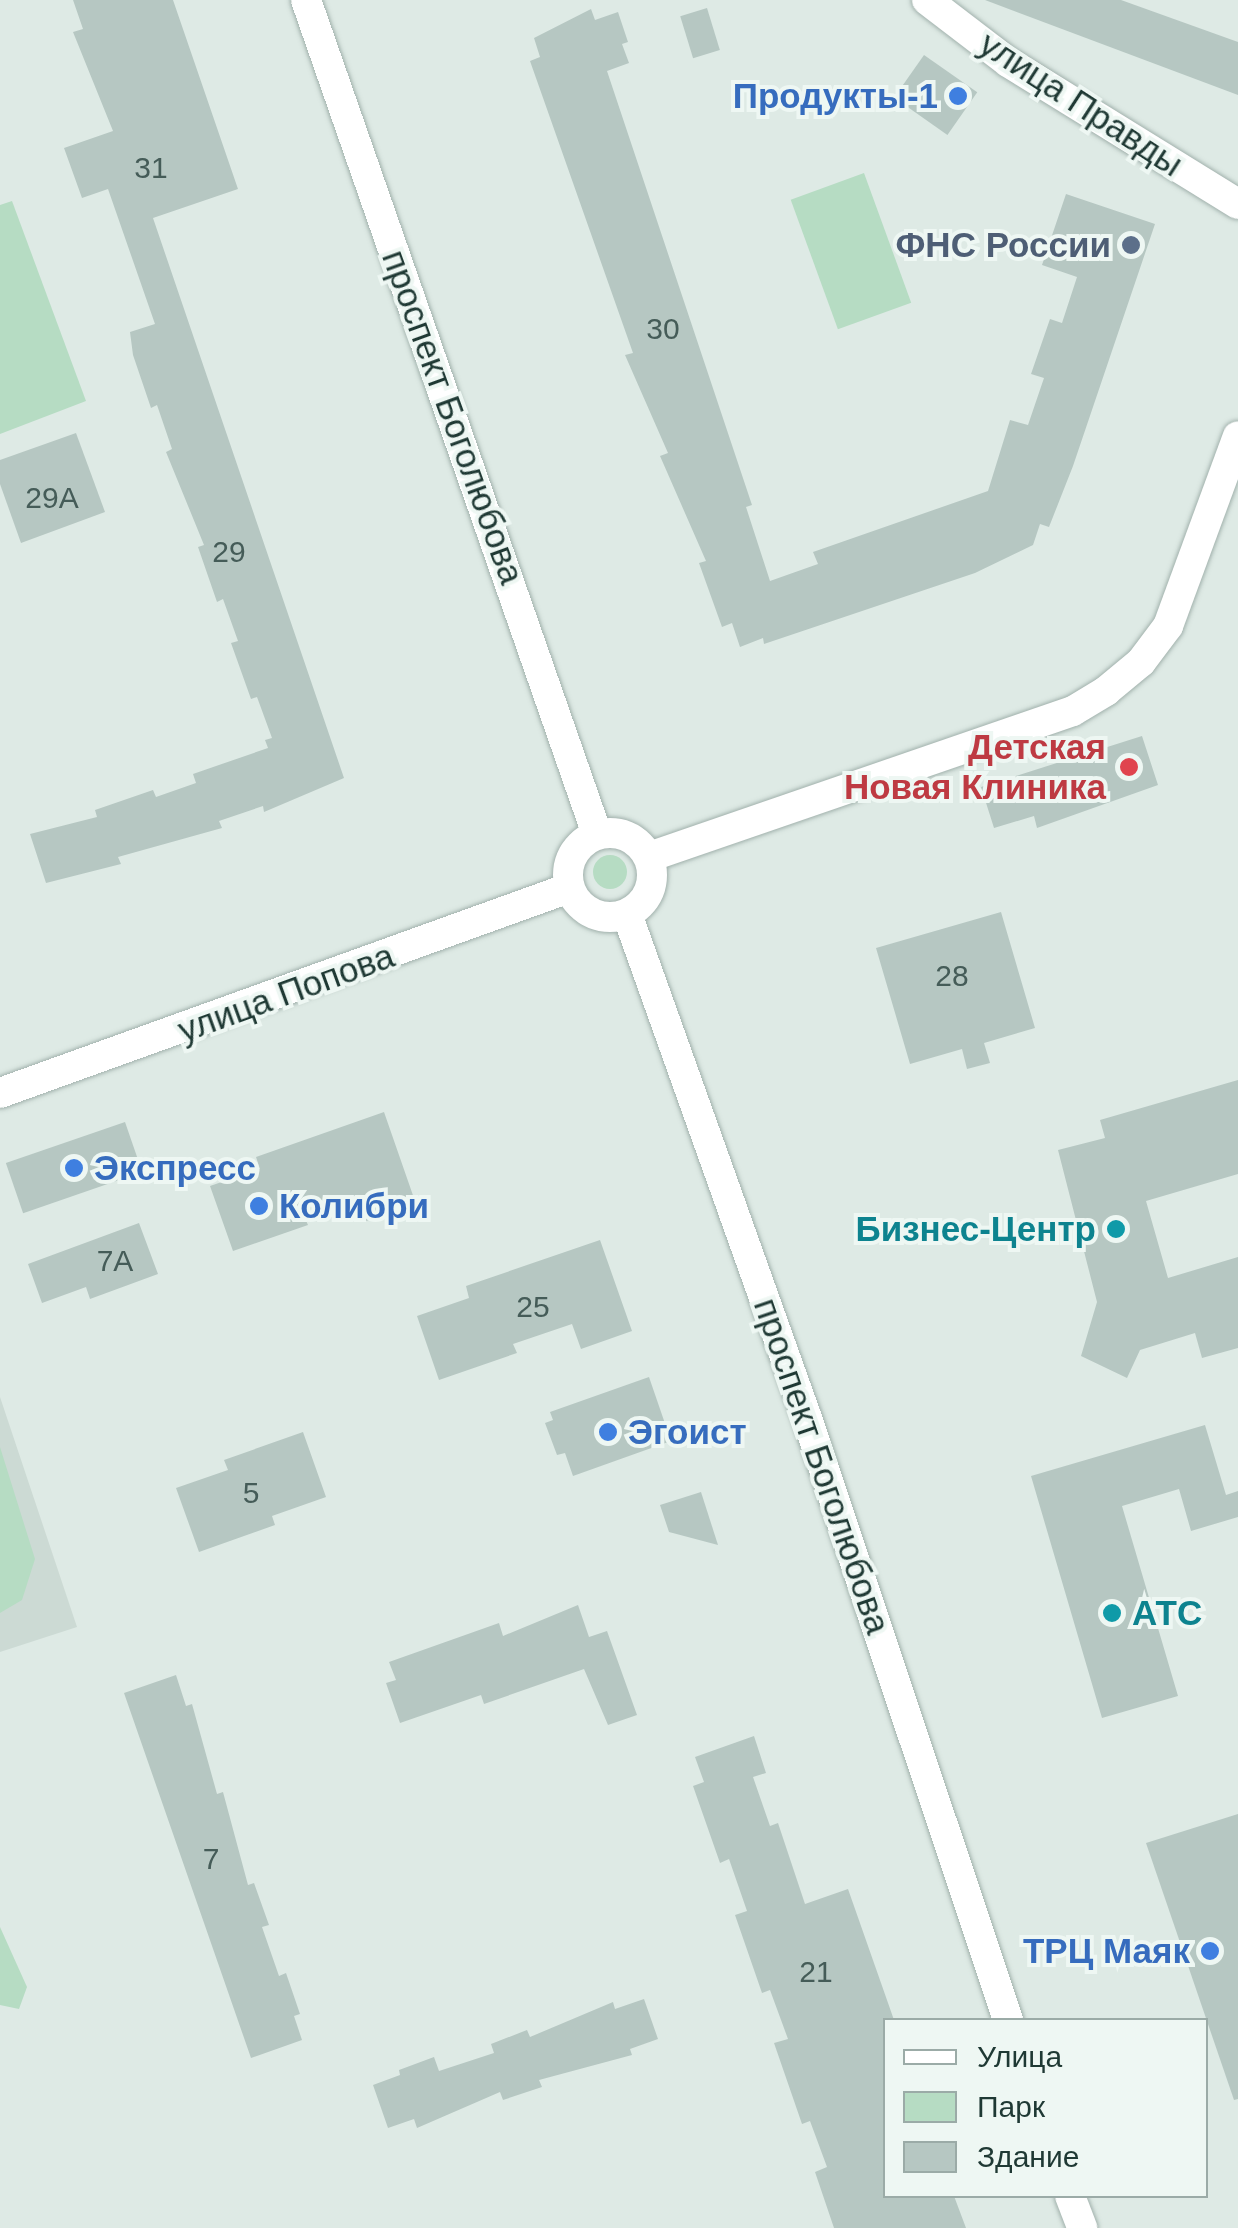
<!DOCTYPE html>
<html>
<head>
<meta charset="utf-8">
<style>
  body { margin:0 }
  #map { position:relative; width:1238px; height:2228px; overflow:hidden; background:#deeae5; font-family:Arial,sans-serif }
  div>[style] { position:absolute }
  .built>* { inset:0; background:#ccdad4 }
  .green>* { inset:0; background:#b6dcc3; transform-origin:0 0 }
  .round { border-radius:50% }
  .building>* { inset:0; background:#b6c7c2; transform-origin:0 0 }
  .roads { filter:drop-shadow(0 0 2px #a1b1ac) drop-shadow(0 0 2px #a1b1ac) }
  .street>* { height:30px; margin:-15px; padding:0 15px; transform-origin:15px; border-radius:15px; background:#fff }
  .secondary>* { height:30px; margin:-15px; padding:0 15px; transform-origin:15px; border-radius:15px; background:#fff }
  .secondary>.ring { margin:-15px; padding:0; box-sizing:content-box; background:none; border:30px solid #fff; border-radius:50% }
  .dots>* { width:28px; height:28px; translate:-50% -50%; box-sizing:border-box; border:5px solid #eef7f3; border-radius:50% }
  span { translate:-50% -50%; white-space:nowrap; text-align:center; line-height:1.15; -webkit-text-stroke:8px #eef7f3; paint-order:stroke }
  .number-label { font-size:30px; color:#455c58 }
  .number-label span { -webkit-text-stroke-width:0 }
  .shop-label { font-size:35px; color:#366cbe; font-weight:700 }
  .right { translate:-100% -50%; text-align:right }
  .left { translate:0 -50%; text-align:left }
  .street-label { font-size:35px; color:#1f3934 }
  .service-label { font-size:35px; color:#4e5e75; font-weight:700 }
  .health-label { font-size:35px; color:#be3a42; font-weight:700 }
  .culture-label { font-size:35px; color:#0d838f; font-weight:700 }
  .legend { position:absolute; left:883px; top:2018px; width:325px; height:180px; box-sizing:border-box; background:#eef7f3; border:2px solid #9baba7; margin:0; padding:12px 18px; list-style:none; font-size:30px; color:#1f3934 }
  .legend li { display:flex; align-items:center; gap:20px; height:50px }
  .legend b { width:50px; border:2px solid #9baba7 }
</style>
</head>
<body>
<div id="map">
  <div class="built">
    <div style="clip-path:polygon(0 1397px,77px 1627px,0 1652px)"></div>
  </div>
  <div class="green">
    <div style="left:864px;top:173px;width:138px;height:78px;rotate:70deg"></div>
    <div style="clip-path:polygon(12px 201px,86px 401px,0 434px,0 205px)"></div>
    <div class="round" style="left:593px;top:855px;width:34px;height:34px"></div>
    <div style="clip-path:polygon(0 1447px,35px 1559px,22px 1600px,0 1613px)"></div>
    <div style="clip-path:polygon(0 1927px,27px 1987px,19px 2009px,0 2005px)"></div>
  </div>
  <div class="building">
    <div style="clip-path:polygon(73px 0,173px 0,238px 189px,153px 218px,344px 778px,264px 812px,263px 806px,219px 821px,222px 828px,118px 857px,121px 864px,46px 883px,30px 834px,97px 817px,95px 810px,153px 790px,156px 797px,196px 783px,193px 774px,268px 748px,265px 740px,272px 738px,257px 697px,251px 699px,231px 643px,238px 641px,223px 599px,217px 602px,198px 547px,204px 545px,166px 452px,172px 449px,157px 405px,151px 408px,133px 355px,130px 332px,155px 324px,108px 189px,82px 198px,64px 148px,113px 131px,73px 32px,83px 29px)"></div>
    <div style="clip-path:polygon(985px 0,1121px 0,1238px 42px,1238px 95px)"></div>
    <div style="left:707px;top:8px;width:44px;height:28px;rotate:73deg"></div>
    <div style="clip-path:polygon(591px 9px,595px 20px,618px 12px,628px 42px,622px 44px,629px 63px,607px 71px,752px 505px,746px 507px,770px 581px,818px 564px,813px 552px,988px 491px,1010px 420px,1028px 425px,1044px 378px,1031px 374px,1050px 319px,1062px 323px,1077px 277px,1042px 265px,1066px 194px,1155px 224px,1073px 466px,1049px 527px,1040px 524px,1033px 545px,975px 573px,764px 644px,763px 638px,740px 647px,732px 623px,722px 627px,699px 563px,706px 561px,660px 456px,668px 453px,625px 355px,633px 353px,530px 61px,540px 57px,534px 38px)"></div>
    <div style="left:924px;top:55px;width:65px;height:52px;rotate:35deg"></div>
    <div style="clip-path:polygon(76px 433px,105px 512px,21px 543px,0 484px,0 460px)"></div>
    <div style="clip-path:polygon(1142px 736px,1158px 785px,1037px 828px,1034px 816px,994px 828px,981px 787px)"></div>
    <div style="clip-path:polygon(1001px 912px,1035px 1028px,984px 1043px,990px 1063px,967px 1069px,962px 1049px,910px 1064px,876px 948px)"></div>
    <div style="clip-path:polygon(1238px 1080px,1238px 1174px,1146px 1201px,1168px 1278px,1238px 1257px,1238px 1348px,1202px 1358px,1195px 1333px,1140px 1350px,1127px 1378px,1081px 1356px,1097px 1302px,1058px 1150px,1105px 1138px,1100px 1120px)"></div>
    <div style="clip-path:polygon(384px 1112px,416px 1204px,366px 1221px,358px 1197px,304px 1216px,308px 1225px,233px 1251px,210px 1186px,260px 1169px,256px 1157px)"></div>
    <div style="left:125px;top:1122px;width:53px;height:126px;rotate:71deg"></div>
    <div style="clip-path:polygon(139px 1223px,158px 1274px,90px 1299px,86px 1287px,42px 1303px,28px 1264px)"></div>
    <div style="clip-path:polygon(600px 1240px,632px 1331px,581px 1349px,572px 1324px,513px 1344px,517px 1353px,439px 1380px,417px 1316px,469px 1298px,466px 1286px)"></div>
    <div style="clip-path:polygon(649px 1377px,671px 1441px,573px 1476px,565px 1453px,557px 1455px,545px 1423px,553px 1420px,550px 1412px)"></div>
    <div style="clip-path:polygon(1205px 1425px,1226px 1495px,1238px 1491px,1238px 1517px,1191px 1531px,1179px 1489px,1122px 1506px,1178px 1696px,1102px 1718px,1031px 1476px)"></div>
    <div style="clip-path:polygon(303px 1432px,326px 1497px,272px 1516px,275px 1525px,199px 1552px,176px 1488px,228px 1470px,224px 1460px)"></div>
    <div style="clip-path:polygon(701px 1492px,718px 1545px,669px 1532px,660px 1505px)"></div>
    <div style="clip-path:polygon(578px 1605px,589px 1637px,607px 1631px,637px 1715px,608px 1725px,584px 1669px,484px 1704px,481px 1695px,400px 1723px,386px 1683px,396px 1680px,389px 1662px,499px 1623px,503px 1636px)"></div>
    <div style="clip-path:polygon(176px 1675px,186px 1706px,192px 1704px,217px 1794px,223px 1792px,248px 1885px,254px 1883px,269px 1925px,262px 1927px,279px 1976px,286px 1973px,300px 2014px,294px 2016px,302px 2040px,251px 2058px,124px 1693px)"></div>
    <div style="clip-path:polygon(754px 1736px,766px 1773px,753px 1777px,770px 1826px,778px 1823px,805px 1904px,848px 1889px,894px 2020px,886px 2020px,886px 2196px,954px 2196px,966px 2228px,834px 2228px,815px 2172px,827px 2167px,810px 2121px,802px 2124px,774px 2043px,788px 2039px,770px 1990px,762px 1993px,735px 1915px,747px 1911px,729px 1859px,720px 1863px,693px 1786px,704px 1782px,695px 1757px)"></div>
    <div style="clip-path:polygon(1238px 1814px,1238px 2099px,1234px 2100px,1146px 1843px)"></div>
    <div style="clip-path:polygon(644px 1999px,658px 2039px,630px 2049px,632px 2055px,539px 2080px,542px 2087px,503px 2100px,500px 2092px,417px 2128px,414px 2119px,388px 2128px,373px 2085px,400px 2075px,399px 2070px,434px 2057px,439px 2071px,494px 2053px,491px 2044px,527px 2030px,530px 2037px,613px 2002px,615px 2009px)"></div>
  </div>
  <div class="roads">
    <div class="street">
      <div style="left:927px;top:0;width:102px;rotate:37.4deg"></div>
      <div style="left:1008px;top:62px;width:270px;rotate:31.7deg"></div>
      <div style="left:649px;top:857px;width:448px;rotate:-19deg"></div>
      <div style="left:1073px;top:711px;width:39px;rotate:-31deg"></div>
      <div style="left:1106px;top:691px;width:45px;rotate:-39.6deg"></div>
      <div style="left:1141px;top:662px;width:45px;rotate:-53.1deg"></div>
      <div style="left:1168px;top:626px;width:202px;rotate:-69.8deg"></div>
      <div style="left:0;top:1093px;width:605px;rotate:-19.81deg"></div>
    </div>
    <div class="secondary">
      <div style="left:306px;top:0;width:883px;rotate:70.77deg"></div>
      <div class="ring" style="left:568px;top:833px;width:54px;height:54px"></div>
      <div style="left:627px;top:914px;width:535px;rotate:70.35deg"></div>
      <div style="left:807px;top:1418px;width:635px;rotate:71.54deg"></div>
      <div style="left:1070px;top:2196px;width:34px;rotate:69deg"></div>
    </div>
  </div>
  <div class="dots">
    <div style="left:958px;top:96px;background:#3f7fe0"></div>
    <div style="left:1131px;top:245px;background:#5c6f8a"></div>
    <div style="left:1129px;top:767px;background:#e0444e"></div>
    <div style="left:74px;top:1168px;background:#3f7fe0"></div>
    <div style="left:259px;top:1206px;background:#3f7fe0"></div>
    <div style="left:1116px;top:1229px;background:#0f9aa8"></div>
    <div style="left:608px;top:1432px;background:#3f7fe0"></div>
    <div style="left:1112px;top:1613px;background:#0f9aa8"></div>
    <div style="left:1210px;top:1951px;background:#3f7fe0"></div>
  </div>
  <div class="number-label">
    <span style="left:151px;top:168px">31</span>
    <span style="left:663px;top:329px">30</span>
    <span style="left:52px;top:498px">29А</span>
    <span style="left:229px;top:552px">29</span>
    <span style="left:952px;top:976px">28</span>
    <span style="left:115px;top:1261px">7А</span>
    <span style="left:533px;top:1307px">25</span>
    <span style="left:251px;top:1493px">5</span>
    <span style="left:211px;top:1859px">7</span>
    <span style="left:816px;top:1972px">21</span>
  </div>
  <div class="shop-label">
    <span class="right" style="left:938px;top:96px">Продукты-1</span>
    <span class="left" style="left:94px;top:1168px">Экспресс</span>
    <span class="left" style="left:279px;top:1206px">Колибри</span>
    <span class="left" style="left:628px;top:1432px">Эгоист</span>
    <span class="right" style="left:1190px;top:1951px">ТРЦ Маяк</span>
  </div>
  <div class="street-label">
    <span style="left:1081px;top:104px;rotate:33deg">улица Правды</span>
    <span style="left:453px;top:417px;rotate:70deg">проспект Боголюбова</span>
    <span style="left:286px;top:993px;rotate:-20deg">улица Попова</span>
    <span style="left:822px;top:1466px;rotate:71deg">проспект Боголюбова</span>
  </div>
  <div class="service-label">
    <span class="right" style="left:1111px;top:245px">ФНС России</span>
  </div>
  <div class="health-label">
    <span class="right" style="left:1106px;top:767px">Детская<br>Новая Клиника</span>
  </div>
  <div class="culture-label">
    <span class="right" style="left:1096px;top:1229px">Бизнес-Центр</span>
    <span class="left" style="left:1132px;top:1613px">АТС</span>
  </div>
  <ul class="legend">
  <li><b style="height:12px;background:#fff"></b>Улица</li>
  <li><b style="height:28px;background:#b6dcc3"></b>Парк</li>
  <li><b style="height:28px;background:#b6c7c2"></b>Здание</li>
  </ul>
</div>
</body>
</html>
